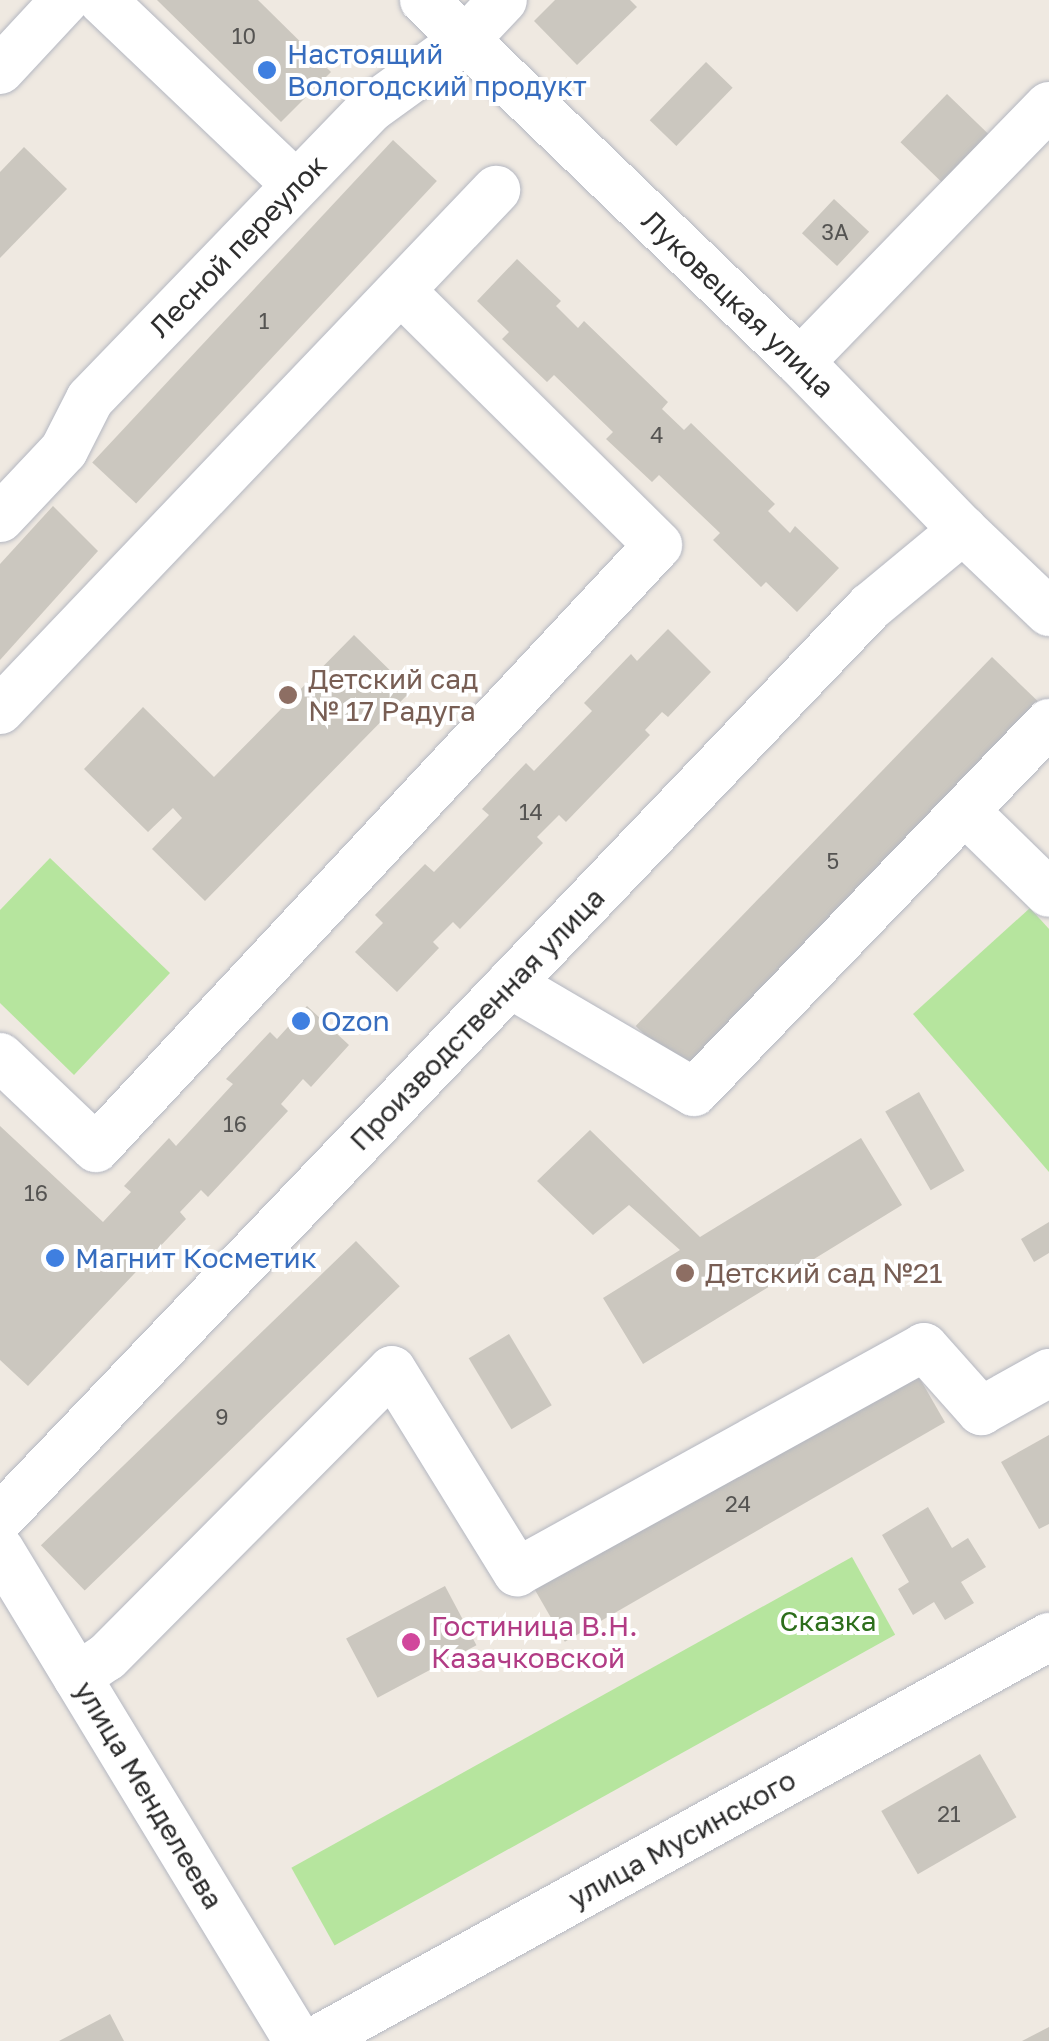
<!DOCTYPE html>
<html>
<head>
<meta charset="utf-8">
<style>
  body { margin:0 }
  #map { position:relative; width:1049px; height:2041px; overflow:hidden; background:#efe9e1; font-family:"Golos Text",sans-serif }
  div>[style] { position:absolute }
  .green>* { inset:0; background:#b6e59e; transform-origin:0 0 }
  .building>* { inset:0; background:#cbc7bf; transform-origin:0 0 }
  .roads { filter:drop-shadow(0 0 2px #b4b7c1) drop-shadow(0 0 2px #b4b7c1) }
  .minor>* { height:48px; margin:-24px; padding:0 24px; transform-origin:24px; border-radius:24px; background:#fff }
  .dots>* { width:28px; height:28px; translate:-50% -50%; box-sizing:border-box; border:5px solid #fff; border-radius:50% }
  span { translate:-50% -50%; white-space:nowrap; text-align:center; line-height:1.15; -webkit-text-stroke:8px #fff; paint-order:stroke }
  .number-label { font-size:22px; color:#555452 }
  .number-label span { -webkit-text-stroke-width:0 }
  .shop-label { font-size:28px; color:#366cbe }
  .left { translate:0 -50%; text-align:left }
  .street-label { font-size:28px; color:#2e2e2e }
  .education-label { font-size:28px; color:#785e54 }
  .park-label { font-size:28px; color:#2c6e1b }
  .hotel-label { font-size:28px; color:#b23c85 }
</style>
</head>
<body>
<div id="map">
  <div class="green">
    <div style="clip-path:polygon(50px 858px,170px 973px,74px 1075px,0 1003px,0 910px)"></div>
    <div style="clip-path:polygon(1030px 908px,1049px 929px,1049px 1172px,913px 1014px)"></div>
    <div style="left:852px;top:1557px;width:89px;height:641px;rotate:61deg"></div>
  </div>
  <div class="building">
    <div style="clip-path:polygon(157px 0,258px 0,331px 72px,281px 122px)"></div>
    <div style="clip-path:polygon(555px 0,630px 0,637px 7px,577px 65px,534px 21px)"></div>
    <div style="left:706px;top:62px;width:37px;height:81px;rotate:44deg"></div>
    <div style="left:947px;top:94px;width:59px;height:67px;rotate:44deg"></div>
    <div style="left:393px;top:140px;width:60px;height:441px;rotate:43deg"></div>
    <div style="clip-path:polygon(24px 147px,67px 189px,0 258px,0 172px)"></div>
    <div style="left:834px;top:199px;width:48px;height:47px;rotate:43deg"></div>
    <div style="clip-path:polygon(517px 259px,561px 301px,556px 306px,578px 328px,584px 321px,668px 402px,662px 409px,684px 430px,691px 423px,775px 504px,768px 511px,790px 533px,795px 526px,839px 568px,797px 612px,766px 582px,761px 587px,713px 540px,720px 533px,659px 475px,652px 482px,606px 439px,613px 432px,554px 375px,547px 382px,502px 339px,509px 332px,477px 301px)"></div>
    <div style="clip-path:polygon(53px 506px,98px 551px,0 660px,0 564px)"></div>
    <div style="clip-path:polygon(668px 629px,711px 672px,668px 717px,662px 712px,645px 730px,650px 735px,566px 822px,559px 815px,537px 837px,543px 843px,460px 929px,453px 922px,433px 942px,439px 948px,397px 992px,355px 952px,383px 923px,375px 915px,425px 864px,434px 872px,489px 815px,482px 809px,526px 763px,534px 771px,592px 711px,584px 703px,631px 654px,637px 661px)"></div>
    <div style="clip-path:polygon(354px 635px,411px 691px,205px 901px,152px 849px,182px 818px,173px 808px,148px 832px,84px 769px,143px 707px,214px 777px)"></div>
    <div style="left:992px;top:657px;width:66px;height:513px;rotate:44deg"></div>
    <div style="clip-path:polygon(307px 1006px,349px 1045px,311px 1087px,303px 1079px,281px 1104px,288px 1111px,208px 1197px,201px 1190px,180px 1212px,186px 1219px,28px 1386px,0 1360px,0 1126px,103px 1222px,131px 1192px,124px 1186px,169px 1138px,176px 1146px,233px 1084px,226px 1079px,270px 1032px,277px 1039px)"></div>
    <div style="left:919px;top:1092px;width:91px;height:39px;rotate:60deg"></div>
    <div style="clip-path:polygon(590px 1130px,700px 1237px,861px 1138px,902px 1205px,643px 1364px,603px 1298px,680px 1250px,629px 1205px,593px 1235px,537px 1181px)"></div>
    <div style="clip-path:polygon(1049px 1222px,1049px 1253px,1034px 1262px,1021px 1239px)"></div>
    <div style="left:356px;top:1241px;width:63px;height:438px;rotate:46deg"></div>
    <div style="left:509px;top:1334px;width:83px;height:47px;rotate:59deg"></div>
    <div style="left:912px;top:1365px;width:66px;height:439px;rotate:60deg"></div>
    <div style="clip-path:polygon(1049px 1435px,1049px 1524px,1039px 1529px,1001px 1462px)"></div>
    <div style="clip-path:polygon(928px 1507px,952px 1548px,968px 1538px,986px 1567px,961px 1582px,974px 1603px,945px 1620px,934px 1602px,913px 1615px,898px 1589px,909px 1582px,882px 1535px)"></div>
    <div style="left:445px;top:1586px;width:67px;height:112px;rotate:62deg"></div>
    <div style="left:980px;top:1754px;width:73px;height:114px;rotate:60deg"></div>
    <div style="clip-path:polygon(110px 2014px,124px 2041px,59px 2041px)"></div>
    <div style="clip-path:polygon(1049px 2027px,1049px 2041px,1022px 2041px)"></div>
  </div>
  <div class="roads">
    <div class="minor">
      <div style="left:102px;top:0;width:268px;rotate:43.6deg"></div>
      <div style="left:424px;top:0;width:522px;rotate:43.91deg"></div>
      <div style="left:800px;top:362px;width:234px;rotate:45.9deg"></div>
      <div style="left:963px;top:530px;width:119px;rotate:43.6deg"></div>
      <div style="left:0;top:70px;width:96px;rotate:-47.1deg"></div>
      <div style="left:800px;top:362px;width:357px;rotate:-45.8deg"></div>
      <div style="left:0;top:518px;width:93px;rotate:-46.7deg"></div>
      <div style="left:64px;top:450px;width:57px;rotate:-63deg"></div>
      <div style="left:90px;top:399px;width:405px;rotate:-46deg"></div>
      <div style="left:371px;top:108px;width:116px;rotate:-35.9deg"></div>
      <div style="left:465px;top:40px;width:55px;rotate:-46.5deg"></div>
      <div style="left:0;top:710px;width:719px;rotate:-46.35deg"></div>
      <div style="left:965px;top:811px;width:117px;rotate:44.3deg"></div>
      <div style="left:510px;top:984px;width:213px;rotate:30.4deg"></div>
      <div style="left:694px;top:1092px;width:512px;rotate:-46.11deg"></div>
      <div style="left:0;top:1057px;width:132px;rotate:43.5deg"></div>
      <div style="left:96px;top:1148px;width:824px;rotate:-47.02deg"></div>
      <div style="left:658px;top:545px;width:361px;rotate:-135.3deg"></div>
      <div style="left:0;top:1518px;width:1260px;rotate:-46.32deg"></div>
      <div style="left:870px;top:607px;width:121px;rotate:-39.6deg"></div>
      <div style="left:0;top:1550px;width:574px;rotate:58.75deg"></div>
      <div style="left:77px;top:1677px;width:36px;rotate:-34deg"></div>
      <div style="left:107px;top:1657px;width:404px;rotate:-45.2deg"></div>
      <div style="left:392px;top:1370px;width:238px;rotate:58.3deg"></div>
      <div style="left:517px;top:1572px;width:465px;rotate:-28.9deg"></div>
      <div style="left:924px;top:1347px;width:86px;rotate:48.3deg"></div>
      <div style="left:981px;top:1411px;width:78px;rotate:-29.2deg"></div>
      <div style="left:315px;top:2041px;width:838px;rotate:-28.83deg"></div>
    </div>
  </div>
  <div class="dots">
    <div style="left:267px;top:70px;background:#3f7fe0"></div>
    <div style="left:288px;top:695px;background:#8d6e63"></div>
    <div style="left:301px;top:1021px;background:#3f7fe0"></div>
    <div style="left:55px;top:1258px;background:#3f7fe0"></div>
    <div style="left:685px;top:1273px;background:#8d6e63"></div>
    <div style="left:411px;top:1642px;background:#d1479c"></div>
  </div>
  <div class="number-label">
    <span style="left:244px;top:36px">10</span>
    <span style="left:835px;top:232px">3А</span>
    <span style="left:264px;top:321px">1</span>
    <span style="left:657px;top:435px">4</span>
    <span style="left:531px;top:812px">14</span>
    <span style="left:833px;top:861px">5</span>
    <span style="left:235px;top:1124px">16</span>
    <span style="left:36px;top:1193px">16</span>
    <span style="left:222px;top:1417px">9</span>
    <span style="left:738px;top:1504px">24</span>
    <span style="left:949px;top:1814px">21</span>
  </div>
  <div class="shop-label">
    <span class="left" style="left:287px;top:70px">Настоящий<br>Вологодский продукт</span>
    <span class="left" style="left:321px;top:1021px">Ozon</span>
    <span class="left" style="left:75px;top:1258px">Магнит Косметик</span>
  </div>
  <div class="street-label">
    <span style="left:238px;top:246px;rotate:-46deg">Лесной переулок</span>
    <span style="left:738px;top:304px;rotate:44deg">Луковецкая улица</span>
    <span style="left:477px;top:1019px;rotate:-46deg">Производственная улица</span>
    <span style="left:149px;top:1795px;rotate:59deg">улица Менделеева</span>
    <span style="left:682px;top:1839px;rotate:-29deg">улица Мусинского</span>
  </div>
  <div class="education-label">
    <span class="left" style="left:308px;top:695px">Детский сад<br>№ 17 Радуга</span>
    <span class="left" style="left:705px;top:1273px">Детский сад №21</span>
  </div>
  <div class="park-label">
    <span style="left:828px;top:1621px">Сказка</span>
  </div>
  <div class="hotel-label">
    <span class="left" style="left:431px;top:1642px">Гостиница В.Н.<br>Казачковской</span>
  </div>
</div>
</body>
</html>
